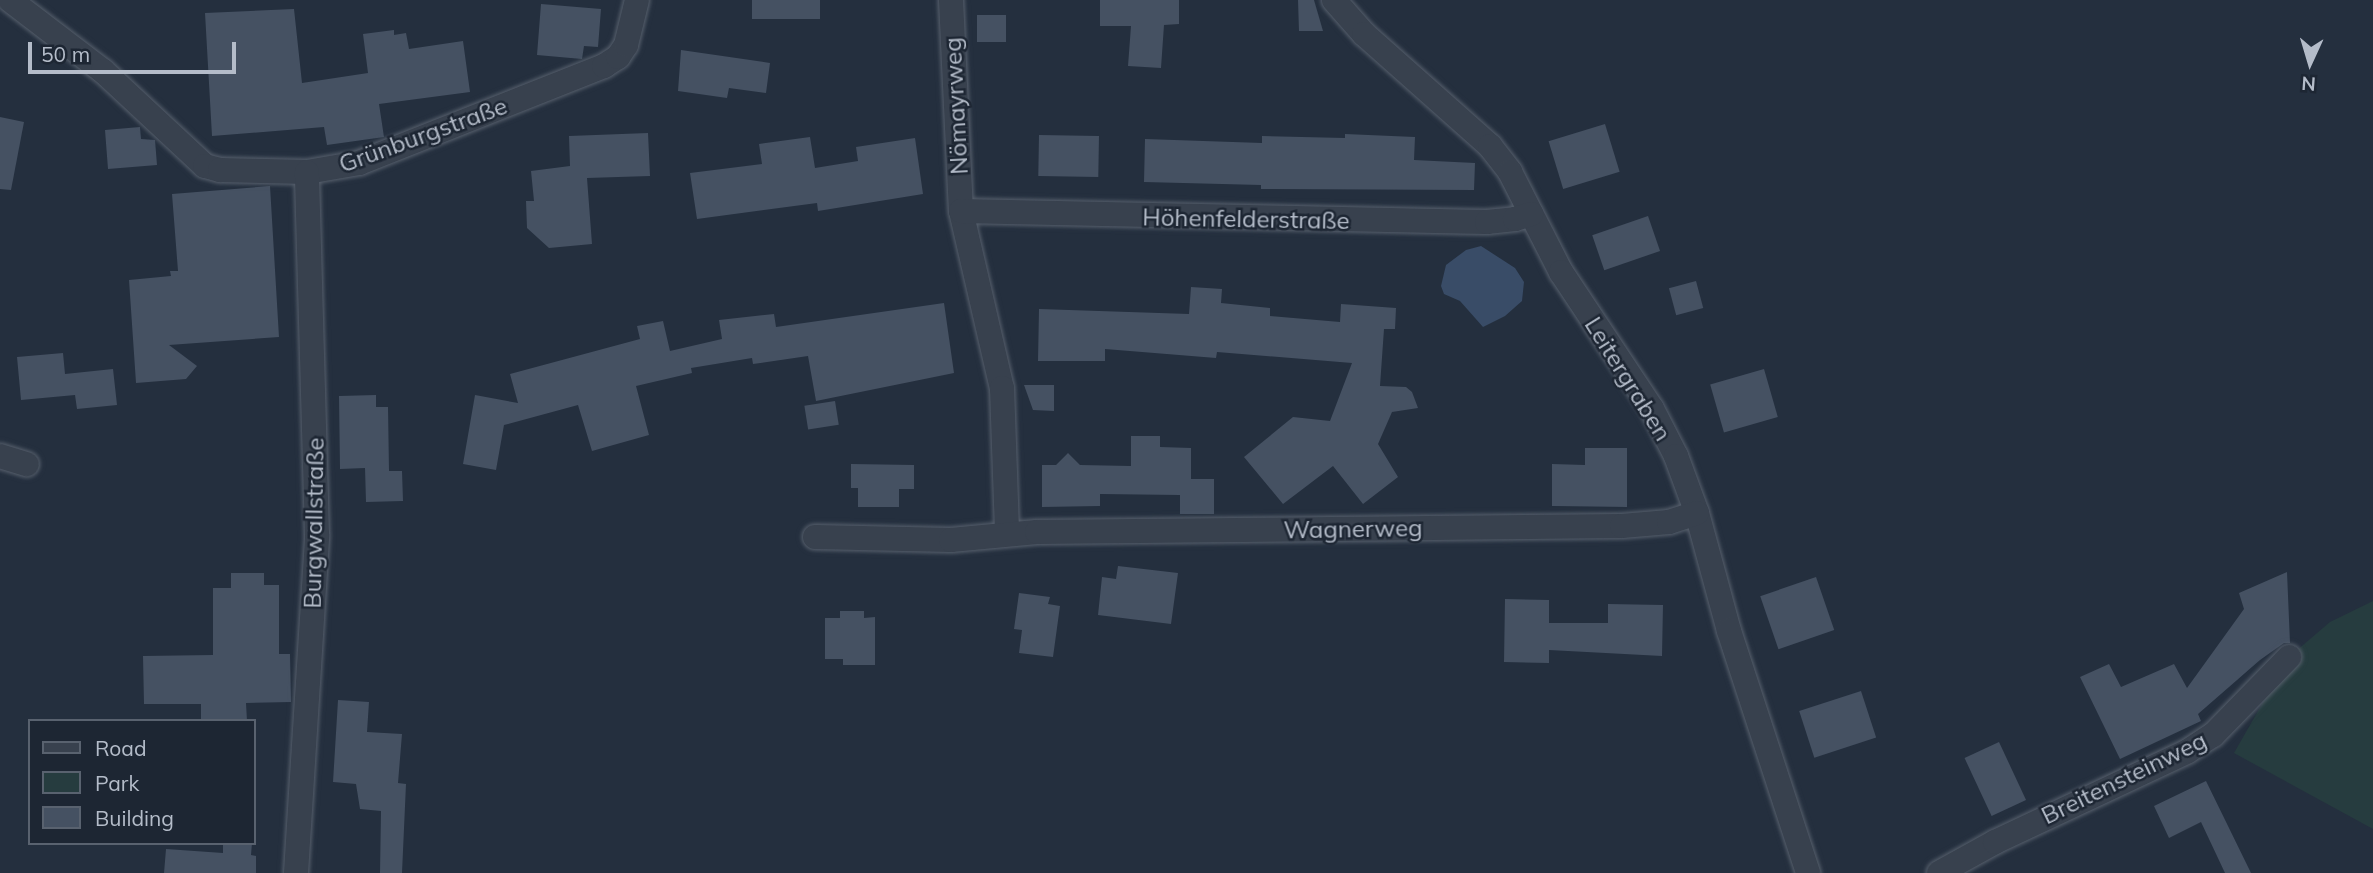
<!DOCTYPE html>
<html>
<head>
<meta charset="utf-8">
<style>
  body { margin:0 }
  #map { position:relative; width:2373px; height:873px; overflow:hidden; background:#242f3e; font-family:Mulish,sans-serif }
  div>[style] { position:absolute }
  .green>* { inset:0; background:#263c3f }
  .water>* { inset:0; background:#394c67 }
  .building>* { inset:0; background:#455162; transform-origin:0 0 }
  .roads { filter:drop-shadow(0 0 2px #565f6c) drop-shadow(0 0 2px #565f6c) }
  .street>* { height:24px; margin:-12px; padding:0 12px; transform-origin:12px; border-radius:12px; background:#38414e }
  span { translate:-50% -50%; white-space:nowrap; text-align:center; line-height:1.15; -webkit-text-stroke:5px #1d2633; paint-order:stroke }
  .street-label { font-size:24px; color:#b4bcc9 }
  .legend { position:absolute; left:28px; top:719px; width:228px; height:126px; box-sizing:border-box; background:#1d2633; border:2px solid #59626f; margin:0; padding:9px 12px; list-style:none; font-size:21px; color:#b4bcc9 }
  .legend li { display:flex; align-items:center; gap:14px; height:35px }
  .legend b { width:35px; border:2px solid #59626f }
  .north { position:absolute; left:2275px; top:28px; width:70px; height:70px; -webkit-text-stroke:5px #1d2633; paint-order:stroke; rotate:184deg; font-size:19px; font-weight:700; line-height:28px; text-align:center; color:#b4bcc9 }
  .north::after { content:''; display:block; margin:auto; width:24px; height:32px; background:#b4bcc9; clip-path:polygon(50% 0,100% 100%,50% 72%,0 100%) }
  .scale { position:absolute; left:28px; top:42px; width:208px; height:32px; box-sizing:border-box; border:4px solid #b4bcc9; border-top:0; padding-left:9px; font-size:21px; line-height:24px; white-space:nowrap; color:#b4bcc9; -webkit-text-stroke:5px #1d2633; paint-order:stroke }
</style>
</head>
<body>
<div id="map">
  <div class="green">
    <div style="clip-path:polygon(2373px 601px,2373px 829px,2234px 753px,2289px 657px,2330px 622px)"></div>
  </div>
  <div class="water">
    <div style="clip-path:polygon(1481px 246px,1515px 268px,1524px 282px,1522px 301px,1505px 316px,1483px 327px,1460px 301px,1444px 294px,1441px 286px,1446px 265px,1466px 250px)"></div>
  </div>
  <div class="building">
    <div style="left:752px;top:0;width:68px;height:19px"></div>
    <div style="clip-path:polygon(1100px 0,1179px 0,1179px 24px,1164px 25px,1161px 68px,1128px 66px,1131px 26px,1100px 26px)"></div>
    <div style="clip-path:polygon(1298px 0,1314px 0,1323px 31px,1299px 31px)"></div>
    <div style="clip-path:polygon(541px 4px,601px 9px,598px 47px,584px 46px,582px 59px,537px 55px)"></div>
    <div style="clip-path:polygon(294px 9px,302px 83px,368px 73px,363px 34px,394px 30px,394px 35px,406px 33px,409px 49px,463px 41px,470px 92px,379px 104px,384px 137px,327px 145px,324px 127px,212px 136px,205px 13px)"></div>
    <div style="left:977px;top:15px;width:29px;height:27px"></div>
    <div style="clip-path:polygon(681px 50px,770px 63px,766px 93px,729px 88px,727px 98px,678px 91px)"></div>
    <div style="clip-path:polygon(0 117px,24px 122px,11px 190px,0 189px)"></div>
    <div style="left:1605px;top:124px;width:50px;height:59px;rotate:73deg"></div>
    <div style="clip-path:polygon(140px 127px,141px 139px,155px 140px,157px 165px,108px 169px,105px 130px)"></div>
    <div style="clip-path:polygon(648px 133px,650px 176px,587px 178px,592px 244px,549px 248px,527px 228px,526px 201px,534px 201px,531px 171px,570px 166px,569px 136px)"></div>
    <div style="clip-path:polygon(1345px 134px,1415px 137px,1414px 160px,1475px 163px,1474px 190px,1261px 189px,1261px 185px,1144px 182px,1145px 139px,1262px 143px,1262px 136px,1345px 138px)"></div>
    <div style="left:1039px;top:135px;width:60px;height:41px;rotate:1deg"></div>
    <div style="clip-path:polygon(810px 137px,815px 168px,858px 161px,856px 147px,915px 138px,923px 194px,818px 211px,817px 203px,697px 219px,690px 173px,762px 164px,759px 144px)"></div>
    <div style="clip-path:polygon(270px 186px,279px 337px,169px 345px,197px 366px,186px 379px,136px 383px,129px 280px,171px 276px,170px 271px,178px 271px,172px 194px)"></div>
    <div style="left:1648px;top:216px;width:37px;height:59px;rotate:71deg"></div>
    <div style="left:1696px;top:281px;width:28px;height:28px;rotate:75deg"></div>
    <div style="clip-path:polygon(1191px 287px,1222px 289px,1221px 303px,1270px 308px,1270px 316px,1340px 322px,1341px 304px,1396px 308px,1395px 329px,1384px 329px,1380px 386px,1406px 387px,1412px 392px,1418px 408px,1392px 412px,1378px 444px,1398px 477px,1363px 504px,1333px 466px,1283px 504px,1244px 457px,1293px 417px,1330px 421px,1352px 363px,1217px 352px,1216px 358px,1105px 349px,1105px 361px,1038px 361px,1039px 309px,1189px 314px)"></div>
    <div style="clip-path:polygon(944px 303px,954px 373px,816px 401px,808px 356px,753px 364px,752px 358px,691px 368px,692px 373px,636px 386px,649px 435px,592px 451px,578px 405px,504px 425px,496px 470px,463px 464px,475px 395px,518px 403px,510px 374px,640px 339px,637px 326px,663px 321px,670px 351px,722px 339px,719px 320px,774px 314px,776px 327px)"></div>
    <div style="clip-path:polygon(63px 353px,65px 374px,113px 369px,117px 405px,77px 409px,75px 395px,21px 400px,17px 357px)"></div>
    <div style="left:1764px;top:369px;width:50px;height:56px;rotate:74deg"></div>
    <div style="clip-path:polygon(1024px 385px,1054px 385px,1054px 411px,1033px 410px)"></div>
    <div style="clip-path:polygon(376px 395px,376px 407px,388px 407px,389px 471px,402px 471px,403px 501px,366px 502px,365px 468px,340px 469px,339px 396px)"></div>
    <div style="left:835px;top:401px;width:24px;height:31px;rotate:81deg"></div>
    <div style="clip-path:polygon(1131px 436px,1160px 436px,1160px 447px,1191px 448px,1191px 479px,1214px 479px,1214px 514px,1180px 514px,1180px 495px,1100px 494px,1100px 506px,1042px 507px,1042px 465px,1056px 465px,1068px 453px,1080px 465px,1131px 466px)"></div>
    <div style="clip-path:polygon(1585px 448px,1627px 448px,1627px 507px,1552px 506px,1552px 464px,1585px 465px)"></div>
    <div style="clip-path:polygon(851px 464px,914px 465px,914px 489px,899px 489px,899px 507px,858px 507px,858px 488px,851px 488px)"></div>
    <div style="clip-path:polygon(1118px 566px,1178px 573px,1171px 624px,1098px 615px,1102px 577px,1116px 579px)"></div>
    <div style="clip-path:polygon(2287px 572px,2290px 643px,2284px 643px,2260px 660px,2198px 714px,2201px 721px,2120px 759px,2080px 677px,2109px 664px,2121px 687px,2174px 664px,2187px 688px,2244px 609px,2239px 593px)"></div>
    <div style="clip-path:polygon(231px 573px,264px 573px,264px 585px,279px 585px,279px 654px,290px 654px,291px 702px,246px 703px,247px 721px,201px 721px,201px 704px,144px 704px,143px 656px,213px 655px,213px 588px,231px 588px)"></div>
    <div style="left:1816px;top:577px;width:56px;height:59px;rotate:71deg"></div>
    <div style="clip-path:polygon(1019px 593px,1050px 597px,1048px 604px,1060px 606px,1053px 657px,1019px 653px,1022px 630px,1014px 629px)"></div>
    <div style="clip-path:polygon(1505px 599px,1549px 600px,1549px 623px,1608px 623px,1608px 604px,1663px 605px,1662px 656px,1549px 650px,1549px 663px,1504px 662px)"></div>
    <div style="clip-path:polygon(840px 611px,864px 611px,864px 618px,875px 617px,875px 665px,843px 665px,843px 659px,825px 659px,825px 618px,840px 618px)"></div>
    <div style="left:1861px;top:691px;width:49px;height:65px;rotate:72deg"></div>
    <div style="clip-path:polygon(338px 700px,369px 702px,367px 732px,402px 734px,398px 783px,406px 784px,402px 873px,380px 873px,381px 811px,360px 809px,356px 784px,333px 782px)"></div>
    <div style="left:1999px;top:742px;width:64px;height:38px;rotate:65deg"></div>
    <div style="clip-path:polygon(2206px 781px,2251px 873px,2225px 873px,2201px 822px,2169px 838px,2154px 806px)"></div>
    <div style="clip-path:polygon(223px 843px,252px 843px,251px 855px,256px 856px,256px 873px,164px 873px,166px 849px,223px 853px)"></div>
  </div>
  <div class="roads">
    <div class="street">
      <div style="left:10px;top:0;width:117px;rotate:37.4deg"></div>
      <div style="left:103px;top:71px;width:139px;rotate:43deg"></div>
      <div style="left:205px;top:166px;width:16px;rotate:15deg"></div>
      <div style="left:220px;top:170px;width:87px;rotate:1.3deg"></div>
      <div style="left:307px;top:172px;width:53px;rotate:-9.8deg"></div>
      <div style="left:359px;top:163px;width:264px;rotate:-21.6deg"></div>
      <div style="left:604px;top:66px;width:17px;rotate:-33deg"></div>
      <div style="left:618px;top:57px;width:14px;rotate:-56deg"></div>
      <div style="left:626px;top:45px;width:46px;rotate:-76.3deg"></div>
      <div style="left:951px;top:0;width:211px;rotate:87.3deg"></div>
      <div style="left:961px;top:211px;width:182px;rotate:77deg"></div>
      <div style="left:1002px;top:388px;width:146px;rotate:88deg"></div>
      <div style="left:1334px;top:0;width:45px;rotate:48.6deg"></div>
      <div style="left:1364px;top:34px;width:169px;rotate:41.6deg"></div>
      <div style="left:1490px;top:146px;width:33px;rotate:52deg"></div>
      <div style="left:1510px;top:172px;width:112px;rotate:63deg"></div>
      <div style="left:1561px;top:272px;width:164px;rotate:56.4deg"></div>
      <div style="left:1652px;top:409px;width:53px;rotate:62.9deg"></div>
      <div style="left:1676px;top:456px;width:61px;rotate:69.8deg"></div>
      <div style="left:1697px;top:513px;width:122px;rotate:74.8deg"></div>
      <div style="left:1729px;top:631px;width:255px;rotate:71.9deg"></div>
      <div style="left:961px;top:211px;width:526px;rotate:1.2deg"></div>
      <div style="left:1487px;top:222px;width:28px;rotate:-6deg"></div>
      <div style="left:1515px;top:219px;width:17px;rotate:-17deg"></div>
      <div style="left:0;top:456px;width:28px;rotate:17deg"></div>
      <div style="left:815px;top:537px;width:136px;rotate:1.3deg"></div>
      <div style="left:951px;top:540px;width:86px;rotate:-5.3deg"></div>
      <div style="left:1037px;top:532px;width:585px;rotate:-0.59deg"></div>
      <div style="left:1622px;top:526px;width:47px;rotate:-4.9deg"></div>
      <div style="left:1669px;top:522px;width:29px;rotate:-18deg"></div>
      <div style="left:296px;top:873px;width:339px;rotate:-86.4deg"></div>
      <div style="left:317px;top:535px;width:363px;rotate:-91.6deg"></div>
      <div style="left:1939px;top:873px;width:64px;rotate:-29deg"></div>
      <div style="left:1995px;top:842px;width:213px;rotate:-25.2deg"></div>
      <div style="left:2188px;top:751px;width:30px;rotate:-33deg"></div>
      <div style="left:2213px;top:735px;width:109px;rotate:-45.7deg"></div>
    </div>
  </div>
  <div class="street-label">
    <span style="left:956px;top:106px;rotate:-93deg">Nömayrweg</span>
    <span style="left:423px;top:135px;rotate:-20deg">Grünburgstraße</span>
    <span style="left:1246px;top:219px;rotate:1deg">Höhenfelderstraße</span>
    <span style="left:1628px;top:379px;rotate:58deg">Leitergraben</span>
    <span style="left:314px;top:523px;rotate:-89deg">Burgwallstraße</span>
    <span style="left:1353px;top:529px;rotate:-1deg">Wagnerweg</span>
    <span style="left:2124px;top:778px;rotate:-26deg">Breitensteinweg</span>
  </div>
  <ul class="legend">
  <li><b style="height:9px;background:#38414e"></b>Road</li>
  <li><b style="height:19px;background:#263c3f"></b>Park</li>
  <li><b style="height:19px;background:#455162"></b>Building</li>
  </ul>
  <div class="north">N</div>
  <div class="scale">50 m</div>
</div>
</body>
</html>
